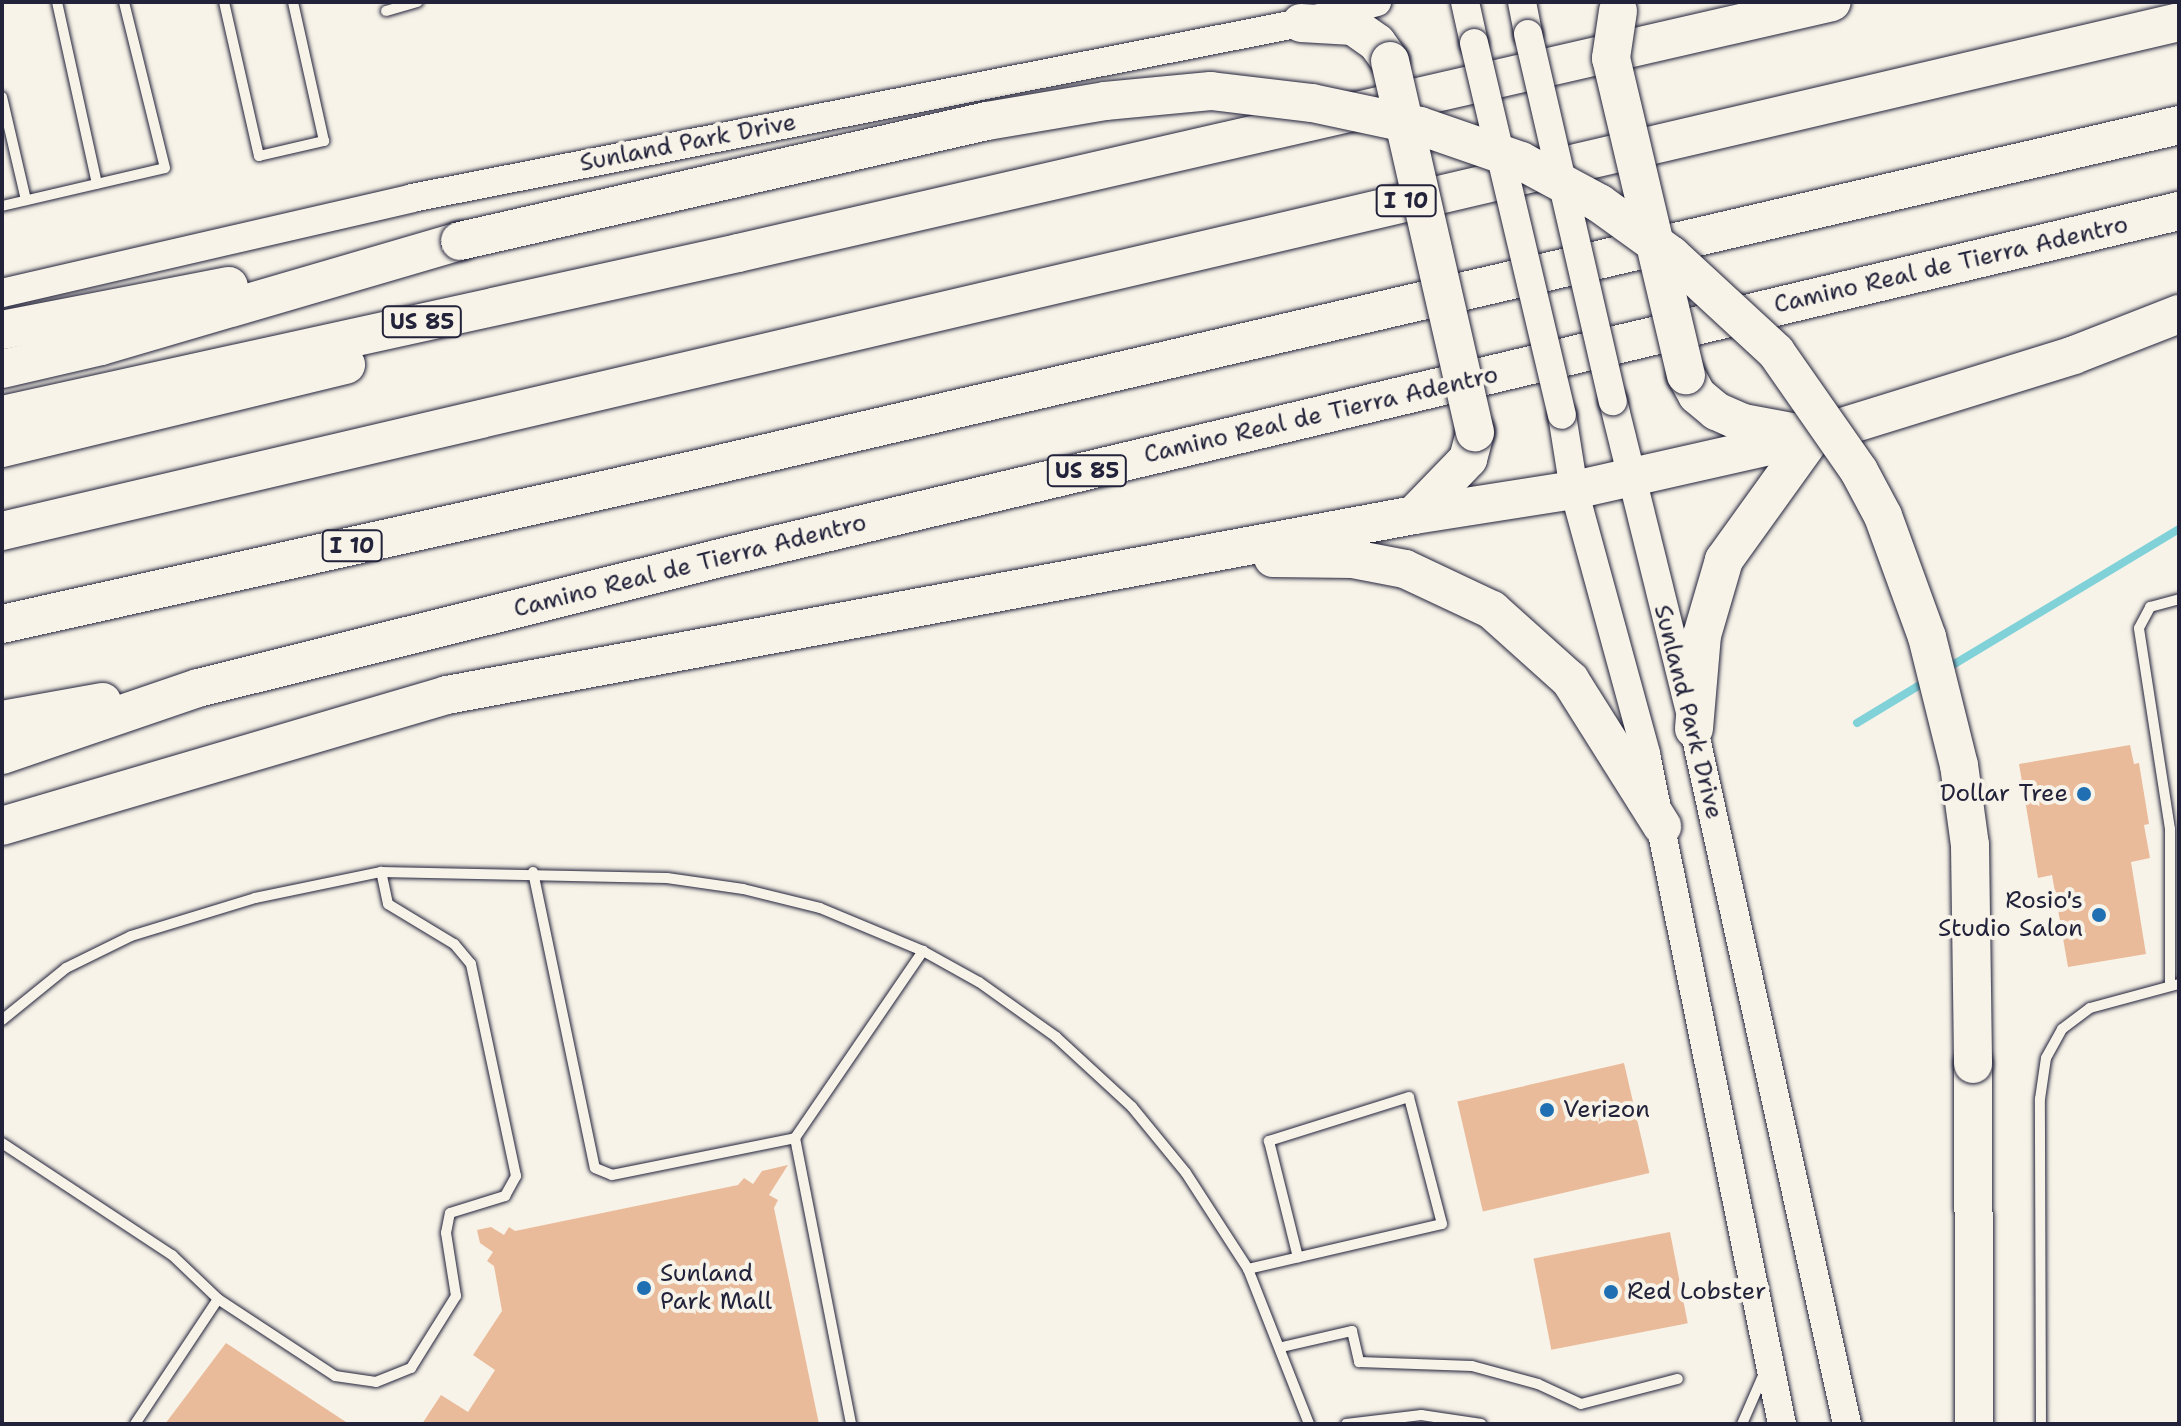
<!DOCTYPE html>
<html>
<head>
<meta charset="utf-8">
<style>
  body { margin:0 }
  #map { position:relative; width:2181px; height:1426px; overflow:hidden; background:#f7f3e8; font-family:"Shantell Sans",sans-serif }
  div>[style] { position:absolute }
  .stream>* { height:8px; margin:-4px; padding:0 4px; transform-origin:4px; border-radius:4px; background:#80d2d8 }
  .building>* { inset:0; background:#eabb9a; transform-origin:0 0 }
  .roads { filter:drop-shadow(0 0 2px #22223b) drop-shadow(0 0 2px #22223b) }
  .lane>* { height:10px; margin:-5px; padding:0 5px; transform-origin:5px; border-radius:5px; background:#f7f3e8 }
  .secondary>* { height:28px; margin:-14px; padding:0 14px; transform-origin:14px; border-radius:14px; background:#f7f3e8 }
  .highway>* { height:38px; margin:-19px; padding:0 19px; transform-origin:19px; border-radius:19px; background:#f7f3e8 }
  .bridges { filter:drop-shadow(0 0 2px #22223b) drop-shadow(0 0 2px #22223b) }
  .secondary-bridge>* { height:28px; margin:-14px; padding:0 14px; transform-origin:14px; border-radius:14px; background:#f7f3e8 }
  .highway-bridge>* { height:38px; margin:-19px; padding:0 19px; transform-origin:19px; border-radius:19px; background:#f7f3e8 }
  .dots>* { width:22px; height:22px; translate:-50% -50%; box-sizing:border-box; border:4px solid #f7f3e8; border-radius:50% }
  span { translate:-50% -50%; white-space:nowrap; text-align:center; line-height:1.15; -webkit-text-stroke:8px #f7f3e8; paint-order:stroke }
  .shield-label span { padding:2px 6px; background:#f7f3e8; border:2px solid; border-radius:6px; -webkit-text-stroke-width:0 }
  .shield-label { font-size:22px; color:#22223b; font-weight:700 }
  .street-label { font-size:24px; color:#22223b }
  .poi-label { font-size:24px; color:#22223b }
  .right { translate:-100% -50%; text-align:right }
  .left { translate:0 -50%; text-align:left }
  .frame { position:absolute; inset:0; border:4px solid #22223b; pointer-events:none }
</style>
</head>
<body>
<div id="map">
  <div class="stream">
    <div style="left:1946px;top:669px;width:272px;rotate:-31deg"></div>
    <div style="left:1857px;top:723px;width:83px;rotate:-31.2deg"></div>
  </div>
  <div class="building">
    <div style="clip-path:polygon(2130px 745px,2134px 764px,2139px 763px,2149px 824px,2144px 825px,2150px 858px,2131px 862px,2146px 954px,2068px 967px,2052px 875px,2038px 878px,2019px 764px)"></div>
    <div style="left:1624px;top:1063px;width:113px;height:171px;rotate:77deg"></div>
    <div style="clip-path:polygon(788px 1165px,769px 1195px,778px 1200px,774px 1208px,819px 1424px,422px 1424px,441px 1395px,468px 1412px,495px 1370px,473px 1355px,502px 1311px,494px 1266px,487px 1261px,493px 1252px,480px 1243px,477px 1230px,491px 1227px,504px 1235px,509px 1227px,515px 1231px,738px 1185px,744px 1178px,753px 1184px,762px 1171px)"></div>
    <div style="left:1670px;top:1232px;width:93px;height:139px;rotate:79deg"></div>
    <div style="clip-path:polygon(226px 1343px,349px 1424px,165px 1424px)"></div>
  </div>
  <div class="roads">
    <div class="lane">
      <div style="left:57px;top:2px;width:186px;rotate:77.6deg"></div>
      <div style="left:224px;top:2px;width:158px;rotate:77.2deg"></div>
      <div style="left:259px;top:156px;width:67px;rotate:-13deg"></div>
      <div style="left:324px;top:141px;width:142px;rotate:-102.6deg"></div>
      <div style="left:386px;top:11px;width:33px;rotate:-16deg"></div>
      <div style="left:2px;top:97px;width:106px;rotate:76.9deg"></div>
      <div style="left:2px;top:206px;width:167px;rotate:-13.1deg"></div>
      <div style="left:165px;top:168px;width:171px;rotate:-103.9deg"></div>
      <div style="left:533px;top:872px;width:302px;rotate:78.2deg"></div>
      <div style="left:595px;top:1168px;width:18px;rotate:22deg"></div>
      <div style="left:612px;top:1175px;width:187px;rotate:-11.4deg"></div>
      <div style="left:795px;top:1138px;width:291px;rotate:78.9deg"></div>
      <div style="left:2170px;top:985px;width:156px;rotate:-90deg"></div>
      <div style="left:2170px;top:829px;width:203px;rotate:-98.8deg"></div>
      <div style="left:2139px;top:628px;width:24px;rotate:-62deg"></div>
      <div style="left:2150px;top:607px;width:30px;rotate:-15deg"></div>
      <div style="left:2px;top:1020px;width:82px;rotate:-39.1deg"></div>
      <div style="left:66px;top:968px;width:72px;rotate:-26.2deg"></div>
      <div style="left:131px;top:936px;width:130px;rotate:-17deg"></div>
      <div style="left:255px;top:898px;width:129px;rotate:-11.7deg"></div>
      <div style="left:381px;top:872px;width:286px;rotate:1.2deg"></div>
      <div style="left:667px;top:878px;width:77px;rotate:8.2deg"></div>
      <div style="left:743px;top:889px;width:79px;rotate:13.9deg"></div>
      <div style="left:820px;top:908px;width:112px;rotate:22.7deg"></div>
      <div style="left:923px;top:951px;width:64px;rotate:29deg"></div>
      <div style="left:979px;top:982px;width:95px;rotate:35.5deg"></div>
      <div style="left:1056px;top:1037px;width:103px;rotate:42.6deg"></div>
      <div style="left:1132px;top:1107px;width:85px;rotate:50.7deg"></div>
      <div style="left:1186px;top:1173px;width:114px;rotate:57.1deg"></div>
      <div style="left:1248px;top:1269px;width:167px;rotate:68.5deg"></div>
      <div style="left:795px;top:1138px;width:227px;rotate:-55.6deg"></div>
      <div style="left:2px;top:1143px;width:204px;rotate:33.4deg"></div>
      <div style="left:172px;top:1255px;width:64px;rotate:43.7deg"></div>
      <div style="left:218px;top:1299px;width:140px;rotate:33.3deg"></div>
      <div style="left:335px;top:1376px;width:41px;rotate:8.3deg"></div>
      <div style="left:376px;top:1382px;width:38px;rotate:-22deg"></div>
      <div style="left:411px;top:1368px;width:85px;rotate:-58deg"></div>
      <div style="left:456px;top:1296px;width:64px;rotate:-99deg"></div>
      <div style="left:446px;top:1233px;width:20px;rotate:-79deg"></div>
      <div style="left:450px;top:1213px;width:58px;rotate:-17.2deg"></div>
      <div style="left:505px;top:1196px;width:23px;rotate:-61deg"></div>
      <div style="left:516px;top:1176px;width:217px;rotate:-102deg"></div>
      <div style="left:471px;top:964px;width:26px;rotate:-130deg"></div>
      <div style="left:454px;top:944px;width:77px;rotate:-148.8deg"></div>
      <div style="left:388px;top:904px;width:33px;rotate:-102deg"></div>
      <div style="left:1248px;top:1269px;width:199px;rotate:-13.1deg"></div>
      <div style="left:1442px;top:1224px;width:131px;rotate:-104.6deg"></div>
      <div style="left:1409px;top:1097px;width:147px;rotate:162.6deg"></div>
      <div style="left:1269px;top:1141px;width:120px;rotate:76deg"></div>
      <div style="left:1282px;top:1347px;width:72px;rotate:-12.9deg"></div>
      <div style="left:1352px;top:1331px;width:32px;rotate:77deg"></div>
      <div style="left:1359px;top:1362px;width:113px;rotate:2deg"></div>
      <div style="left:1472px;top:1366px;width:68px;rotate:15.3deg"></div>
      <div style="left:1538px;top:1384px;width:47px;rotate:24.9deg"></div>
      <div style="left:1581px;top:1404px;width:100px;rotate:-14.5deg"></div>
      <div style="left:135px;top:1424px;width:150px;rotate:-56.4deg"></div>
      <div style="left:1346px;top:1424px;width:76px;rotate:-6.8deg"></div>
      <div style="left:1421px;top:1415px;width:61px;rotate:8.5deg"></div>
      <div style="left:1742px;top:1424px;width:58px;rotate:-66.5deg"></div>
      <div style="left:2041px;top:1424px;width:325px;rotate:-90.2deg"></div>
      <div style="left:2040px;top:1099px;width:41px;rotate:-81.7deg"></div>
      <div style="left:2046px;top:1058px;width:33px;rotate:-61deg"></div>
      <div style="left:2062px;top:1029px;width:35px;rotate:-37deg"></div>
      <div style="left:2090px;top:1008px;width:92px;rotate:-15.1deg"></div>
    </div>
    <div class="secondary">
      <div style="left:1465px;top:2px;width:42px;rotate:77.6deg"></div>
      <div style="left:1522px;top:2px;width:33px;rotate:79deg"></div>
      <div style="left:2px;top:293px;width:421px;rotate:-13deg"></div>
      <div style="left:412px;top:198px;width:906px;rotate:-11.14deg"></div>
      <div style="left:1301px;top:23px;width:79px;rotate:-15.4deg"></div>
      <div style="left:1613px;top:401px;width:338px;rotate:76.1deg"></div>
      <div style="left:1694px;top:729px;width:712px;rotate:77.58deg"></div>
      <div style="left:1562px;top:415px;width:76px;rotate:80.9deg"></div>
      <div style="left:1574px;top:490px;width:274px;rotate:74.7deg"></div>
      <div style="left:1646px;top:754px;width:684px;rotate:78.53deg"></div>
    </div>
    <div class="highway">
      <div style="left:1301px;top:23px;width:52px;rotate:3.3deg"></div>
      <div style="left:1353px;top:26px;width:29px;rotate:35deg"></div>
      <div style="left:1377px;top:43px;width:22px;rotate:54deg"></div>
      <div style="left:2px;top:330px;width:231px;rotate:-11deg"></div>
      <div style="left:2px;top:369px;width:102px;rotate:-13.1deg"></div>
      <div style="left:101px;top:346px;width:374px;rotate:-16.3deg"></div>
      <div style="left:1686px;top:375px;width:23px;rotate:61deg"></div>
      <div style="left:1697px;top:395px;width:25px;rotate:40deg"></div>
      <div style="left:1716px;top:411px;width:30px;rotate:24deg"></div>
      <div style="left:1743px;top:423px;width:71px;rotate:10.5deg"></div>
      <div style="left:1813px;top:436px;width:153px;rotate:125.7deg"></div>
      <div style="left:1724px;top:560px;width:78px;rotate:106.3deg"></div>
      <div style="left:1702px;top:635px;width:94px;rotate:94.9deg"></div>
      <div style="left:2px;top:415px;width:754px;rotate:-12.41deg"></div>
      <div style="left:738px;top:253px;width:1122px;rotate:-12.92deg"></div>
      <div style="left:2px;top:448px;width:354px;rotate:-13.6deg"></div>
      <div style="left:1414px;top:515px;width:78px;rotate:-46deg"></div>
      <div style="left:1468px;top:459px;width:28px;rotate:-75deg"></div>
      <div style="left:2px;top:531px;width:2236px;rotate:-13.16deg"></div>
      <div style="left:1273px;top:558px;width:80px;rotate:0.7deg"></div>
      <div style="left:1353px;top:559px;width:53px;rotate:10.9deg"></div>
      <div style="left:1405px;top:569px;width:96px;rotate:25.2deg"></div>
      <div style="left:1492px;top:610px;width:105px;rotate:41.9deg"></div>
      <div style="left:1570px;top:680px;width:173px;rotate:57.8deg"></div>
      <div style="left:2px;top:624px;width:717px;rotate:-12.56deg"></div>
      <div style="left:702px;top:468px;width:1516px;rotate:-13.07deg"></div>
      <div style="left:2px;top:720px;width:102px;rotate:-10.2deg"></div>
      <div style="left:2px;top:755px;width:207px;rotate:-18.9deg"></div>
      <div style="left:198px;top:688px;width:538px;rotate:-13.98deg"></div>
      <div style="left:720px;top:558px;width:1500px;rotate:-13.38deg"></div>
      <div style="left:2px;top:826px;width:464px;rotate:-16.4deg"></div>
      <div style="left:447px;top:695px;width:984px;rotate:-10.54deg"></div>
      <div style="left:1414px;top:515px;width:162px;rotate:-8.9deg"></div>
      <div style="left:1574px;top:490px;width:245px;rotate:-12.7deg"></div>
      <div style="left:1813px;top:436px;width:273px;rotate:-17.2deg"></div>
      <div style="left:2074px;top:355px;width:113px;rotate:-21.3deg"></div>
      <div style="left:1973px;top:1064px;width:360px;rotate:89.8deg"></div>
    </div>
  </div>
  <div class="bridges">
    <div class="secondary-bridge">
      <div style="left:1528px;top:34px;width:377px;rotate:77deg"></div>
      <div style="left:1474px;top:43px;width:382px;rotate:76.7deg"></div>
    </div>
    <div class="highway-bridge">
      <div style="left:1618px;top:11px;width:48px;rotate:98.5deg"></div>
      <div style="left:1611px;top:58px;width:326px;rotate:76.7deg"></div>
      <div style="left:1390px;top:61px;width:381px;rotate:77.1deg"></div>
      <div style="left:460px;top:241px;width:540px;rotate:-12.83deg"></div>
      <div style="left:987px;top:121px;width:120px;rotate:-9.6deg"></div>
      <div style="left:1105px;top:101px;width:106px;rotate:-5.4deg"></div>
      <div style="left:1211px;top:91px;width:102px;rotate:6.8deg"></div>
      <div style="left:1312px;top:103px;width:110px;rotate:12deg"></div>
      <div style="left:1420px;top:126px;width:107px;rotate:19.1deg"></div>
      <div style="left:1521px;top:161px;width:89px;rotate:28.3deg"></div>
      <div style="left:1599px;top:203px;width:89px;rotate:35.8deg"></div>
      <div style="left:1671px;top:255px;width:143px;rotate:42.7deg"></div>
      <div style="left:1776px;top:352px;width:145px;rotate:55.1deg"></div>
      <div style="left:1859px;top:471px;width:51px;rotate:61.9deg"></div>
      <div style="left:1883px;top:516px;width:129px;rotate:70deg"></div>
      <div style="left:1927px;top:637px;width:132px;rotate:76deg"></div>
      <div style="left:1959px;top:765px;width:81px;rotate:82.2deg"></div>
      <div style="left:1970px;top:845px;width:219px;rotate:89.2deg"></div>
    </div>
  </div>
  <div class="dots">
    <div style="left:2084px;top:794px;background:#1f6fb2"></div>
    <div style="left:2099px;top:915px;background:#1f6fb2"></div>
    <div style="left:1547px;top:1110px;background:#1f6fb2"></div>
    <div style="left:644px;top:1288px;background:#1f6fb2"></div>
    <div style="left:1611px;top:1292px;background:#1f6fb2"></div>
  </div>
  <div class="shield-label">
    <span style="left:1406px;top:201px">I 10</span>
    <span style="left:422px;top:322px">US 85</span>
    <span style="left:1087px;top:471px">US 85</span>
    <span style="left:352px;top:546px">I 10</span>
  </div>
  <div class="street-label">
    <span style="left:688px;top:143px;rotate:-11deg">Sunland Park Drive</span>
    <span style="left:1951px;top:265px;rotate:-13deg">Camino Real de Tierra Adentro</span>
    <span style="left:1321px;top:415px;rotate:-13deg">Camino Real de Tierra Adentro</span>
    <span style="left:690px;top:566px;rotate:-14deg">Camino Real de Tierra Adentro</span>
    <span style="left:1688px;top:712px;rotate:76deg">Sunland Park Drive</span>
  </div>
  <div class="poi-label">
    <span class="right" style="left:2068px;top:794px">Dollar Tree</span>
    <span class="right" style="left:2083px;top:915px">Rosio's<br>Studio Salon</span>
    <span class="left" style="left:1563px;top:1110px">Verizon</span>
    <span class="left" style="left:660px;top:1288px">Sunland<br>Park Mall</span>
    <span class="left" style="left:1627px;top:1292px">Red Lobster</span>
  </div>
  <div class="frame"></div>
</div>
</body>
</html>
